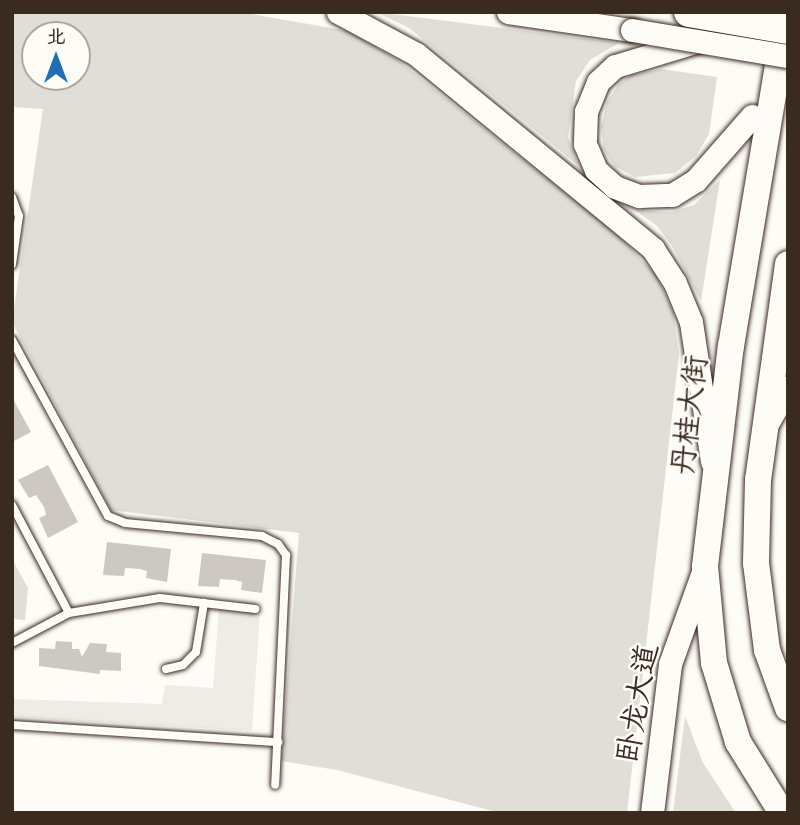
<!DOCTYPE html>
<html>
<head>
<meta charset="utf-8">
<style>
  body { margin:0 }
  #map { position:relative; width:800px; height:825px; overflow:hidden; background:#fdfcf7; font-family:Caveat,"LXGW WenKai TC",sans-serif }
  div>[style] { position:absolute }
  .built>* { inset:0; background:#efece7 }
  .green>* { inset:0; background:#e1ded7 }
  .building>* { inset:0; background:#cdc8c2 }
  .roads { filter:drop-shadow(0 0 2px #3b2a1e) drop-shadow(0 0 2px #3b2a1e) }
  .lane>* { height:8px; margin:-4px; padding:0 4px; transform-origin:4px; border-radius:4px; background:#fdfcf7 }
  .secondary>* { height:23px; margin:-11.5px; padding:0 11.5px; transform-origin:11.5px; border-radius:11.5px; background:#fdfcf7 }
  .primary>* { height:26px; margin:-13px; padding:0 13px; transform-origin:13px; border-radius:13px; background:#fdfcf7 }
  .bridges { filter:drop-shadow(0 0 2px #3b2a1e) drop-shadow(0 0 2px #3b2a1e) }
  .secondary-bridge>* { height:23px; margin:-11.5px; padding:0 11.5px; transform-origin:11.5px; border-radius:11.5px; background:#fdfcf7 }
  .highway-bridge>* { height:30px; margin:-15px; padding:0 15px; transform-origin:15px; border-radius:15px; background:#fdfcf7 }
  span { translate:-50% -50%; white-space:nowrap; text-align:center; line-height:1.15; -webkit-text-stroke:5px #fdfcf7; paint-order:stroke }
  .street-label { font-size:30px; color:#3b2a1e }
  .frame { position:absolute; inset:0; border:14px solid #3b2a1e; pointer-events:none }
  .north { position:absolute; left:21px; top:21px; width:70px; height:70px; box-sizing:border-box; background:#fdfcf7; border:2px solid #afa8a0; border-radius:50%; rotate:0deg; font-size:19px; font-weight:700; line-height:28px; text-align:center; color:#3b2a1e }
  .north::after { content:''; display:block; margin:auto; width:24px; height:32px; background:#1f6fb2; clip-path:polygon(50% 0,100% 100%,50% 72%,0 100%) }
</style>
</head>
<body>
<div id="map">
  <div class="built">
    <div style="clip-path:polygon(219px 609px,260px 611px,252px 731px,12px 717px,12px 699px,162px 704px,165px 685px,213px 688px)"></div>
  </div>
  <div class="green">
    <div style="clip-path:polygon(evenodd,12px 12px,240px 12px,348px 31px,399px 61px,616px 233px,657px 276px,673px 312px,679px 354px,627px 813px,500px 813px,337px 770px,281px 761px,299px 533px,111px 510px,12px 322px,43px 109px,12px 107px,12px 12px,35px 35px,77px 35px,77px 77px,35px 77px,35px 35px)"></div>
    <div style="clip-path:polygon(376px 12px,619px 43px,590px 60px,576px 81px,568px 137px,578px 165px,409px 28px)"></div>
    <div style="clip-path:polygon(661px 69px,717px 77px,709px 134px,696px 156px,675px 173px,635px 177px,614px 166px,604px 150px,601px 127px,607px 102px,618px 85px,631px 75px)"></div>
    <div style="clip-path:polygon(720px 180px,701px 301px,672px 246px,657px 226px,635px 210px,672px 212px,694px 205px)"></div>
    <div style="clip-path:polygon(12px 559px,28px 588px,25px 620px,12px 619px)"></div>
    <div style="clip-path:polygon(685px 716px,703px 763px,736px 813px,673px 813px)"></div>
  </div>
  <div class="building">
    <div style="clip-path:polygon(12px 397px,31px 432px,12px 442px)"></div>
    <div style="clip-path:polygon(48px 465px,78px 522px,48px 538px,39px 518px,46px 515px,44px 507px,36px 495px,29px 498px,18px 480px)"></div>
    <div style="clip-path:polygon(107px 542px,171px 549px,167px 582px,146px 578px,147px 571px,140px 569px,125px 568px,124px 576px,103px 575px)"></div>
    <div style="clip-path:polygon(202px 553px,266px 560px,262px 593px,241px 590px,242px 582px,235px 580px,220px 579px,219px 587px,198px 586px)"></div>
    <div style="clip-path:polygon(56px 641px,72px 642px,72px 649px,79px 649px,82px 657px,90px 643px,107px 644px,106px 652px,121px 653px,121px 671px,100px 670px,100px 674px,39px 666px,39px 648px,55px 649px)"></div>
  </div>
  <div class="roads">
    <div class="lane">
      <div style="left:12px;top:197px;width:20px;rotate:70deg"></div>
      <div style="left:19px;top:216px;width:49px;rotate:98.3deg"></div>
      <div style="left:12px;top:340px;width:200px;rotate:61.4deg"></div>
      <div style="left:108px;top:516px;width:18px;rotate:22deg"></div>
      <div style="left:125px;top:523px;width:138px;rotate:5.4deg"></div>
      <div style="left:262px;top:536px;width:18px;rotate:27deg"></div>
      <div style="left:278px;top:544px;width:14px;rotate:54deg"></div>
      <div style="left:286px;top:555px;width:230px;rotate:92.7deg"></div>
      <div style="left:12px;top:505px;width:122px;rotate:62.2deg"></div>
      <div style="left:12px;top:643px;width:64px;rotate:-27.8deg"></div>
      <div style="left:69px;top:613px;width:92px;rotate:-9.4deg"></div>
      <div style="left:160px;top:598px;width:96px;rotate:6.6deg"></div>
      <div style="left:166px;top:669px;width:17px;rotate:-13deg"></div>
      <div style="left:183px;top:665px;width:18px;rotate:-45deg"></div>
      <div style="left:196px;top:652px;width:50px;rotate:-80.7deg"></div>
      <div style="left:12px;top:725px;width:267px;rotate:3.7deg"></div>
    </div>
    <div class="secondary">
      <div style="left:338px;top:12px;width:89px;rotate:28.3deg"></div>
      <div style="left:416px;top:54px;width:307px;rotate:39.4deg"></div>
      <div style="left:653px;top:249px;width:40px;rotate:57.1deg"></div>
      <div style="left:675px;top:283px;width:42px;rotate:67.7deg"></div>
      <div style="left:691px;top:322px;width:141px;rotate:81.4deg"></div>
      <div style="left:508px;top:12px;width:125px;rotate:8.3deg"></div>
      <div style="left:698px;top:41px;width:87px;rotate:163.2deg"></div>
      <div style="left:615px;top:66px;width:23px;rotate:137deg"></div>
      <div style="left:598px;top:82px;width:31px;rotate:112deg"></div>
      <div style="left:586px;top:111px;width:33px;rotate:92deg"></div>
      <div style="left:585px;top:144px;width:28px;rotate:67deg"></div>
      <div style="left:596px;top:170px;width:25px;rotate:42deg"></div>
      <div style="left:615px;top:187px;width:26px;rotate:21deg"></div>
      <div style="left:639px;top:196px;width:33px;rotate:-2deg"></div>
      <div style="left:672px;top:195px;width:28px;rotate:-32deg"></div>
      <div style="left:696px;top:180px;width:85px;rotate:-48.8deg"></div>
      <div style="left:768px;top:422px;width:40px;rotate:-60.3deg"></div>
      <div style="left:652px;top:813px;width:150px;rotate:-83.1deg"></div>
      <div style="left:670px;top:664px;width:104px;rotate:-70.3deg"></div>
    </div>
    <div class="primary">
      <div style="left:788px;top:264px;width:218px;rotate:97.9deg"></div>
      <div style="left:758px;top:480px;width:83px;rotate:91.4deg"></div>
      <div style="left:756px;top:563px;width:88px;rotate:82.8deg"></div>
      <div style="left:767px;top:650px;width:62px;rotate:70.1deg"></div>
      <div style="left:782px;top:813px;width:84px;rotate:-121.8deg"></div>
      <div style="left:738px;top:742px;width:83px;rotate:-106.9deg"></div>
      <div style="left:714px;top:663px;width:97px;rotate:-95.3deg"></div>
      <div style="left:705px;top:566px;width:222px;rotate:-83.3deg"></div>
      <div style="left:731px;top:346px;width:339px;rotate:-80.5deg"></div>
    </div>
  </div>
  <div class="bridges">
    <div class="secondary-bridge">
      <div style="left:632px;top:30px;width:158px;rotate:9.5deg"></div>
    </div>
    <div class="highway-bridge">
      <div style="left:689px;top:12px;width:100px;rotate:9.7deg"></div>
    </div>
  </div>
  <div class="street-label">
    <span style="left:689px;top:415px;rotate:-83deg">丹桂大街</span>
    <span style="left:637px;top:703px;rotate:-80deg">卧龙大道</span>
  </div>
  <div class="frame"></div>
  <div class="north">北</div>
</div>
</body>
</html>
